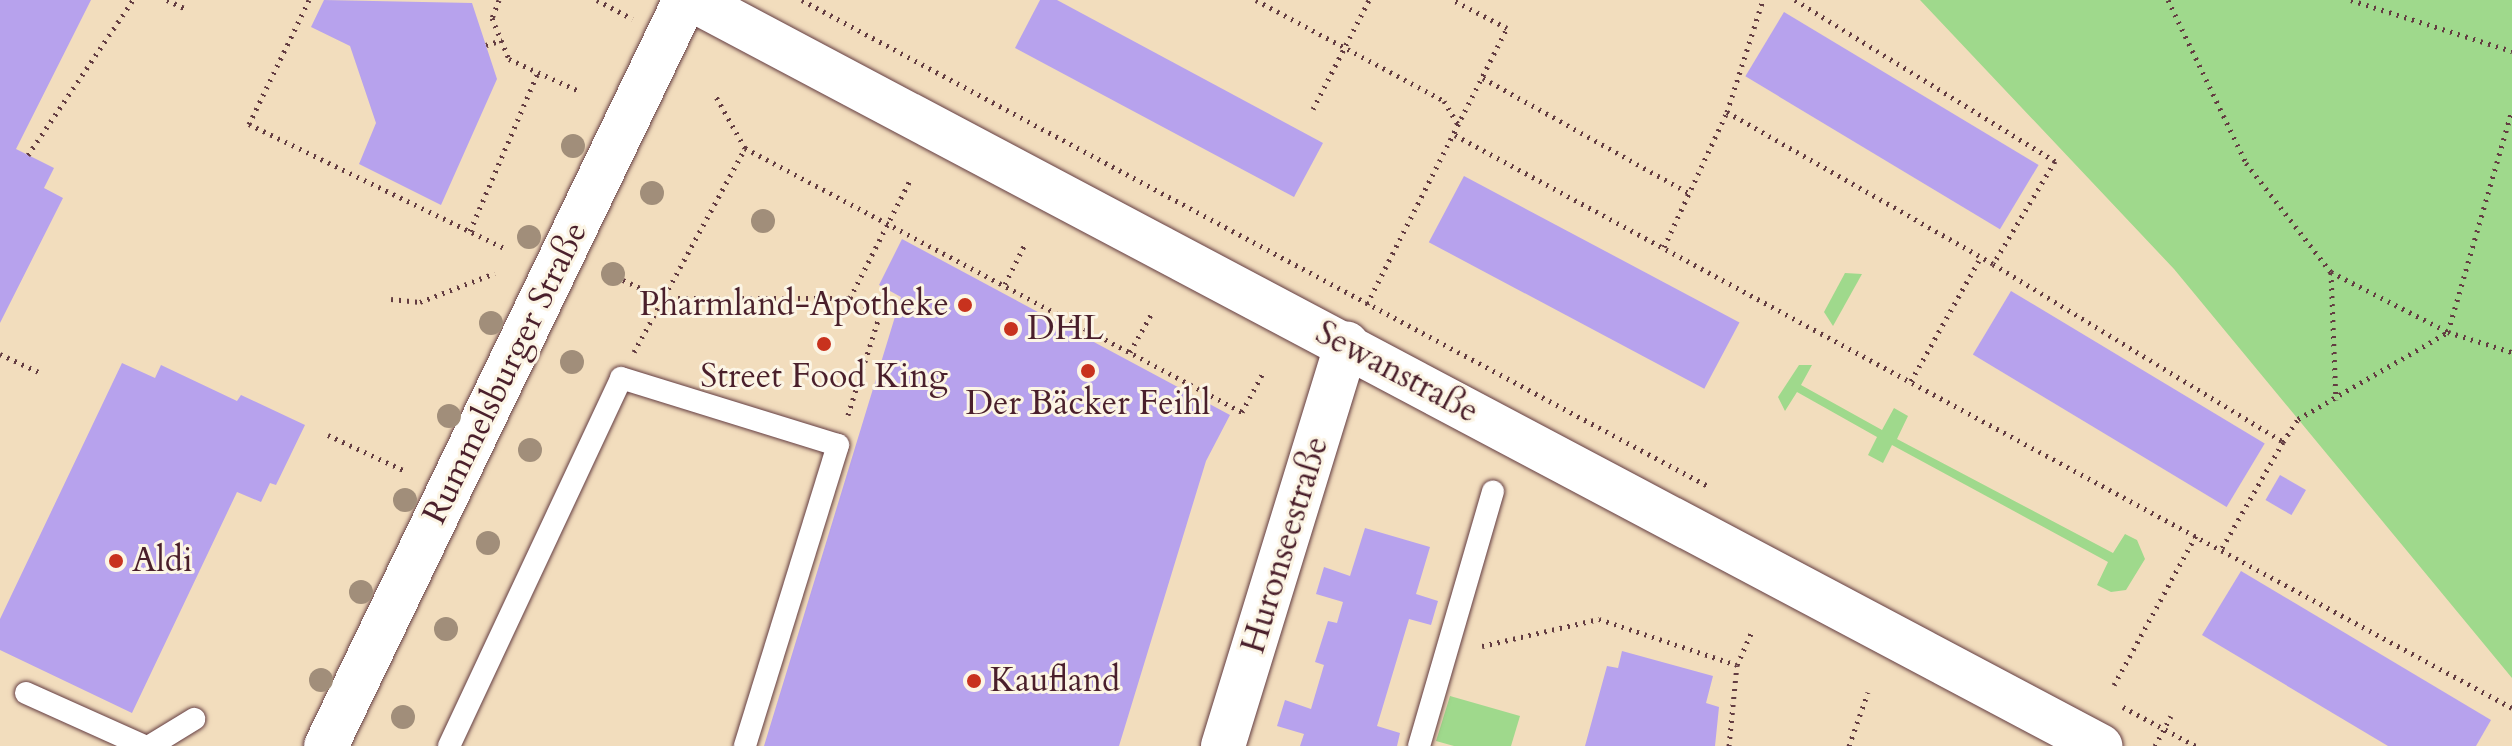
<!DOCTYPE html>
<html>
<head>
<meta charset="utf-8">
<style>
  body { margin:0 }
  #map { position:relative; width:2512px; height:746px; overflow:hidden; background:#f2ddbd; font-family:Cardo,serif }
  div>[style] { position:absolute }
  .green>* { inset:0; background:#9fd98c }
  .building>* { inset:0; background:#b7a2ed; transform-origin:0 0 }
  .path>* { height:5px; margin-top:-2.5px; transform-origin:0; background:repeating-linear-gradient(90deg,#633c41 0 2px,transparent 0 8px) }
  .roads { filter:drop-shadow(0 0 2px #633c41) drop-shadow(0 0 2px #633c41) }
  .service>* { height:22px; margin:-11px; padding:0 11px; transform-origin:11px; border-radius:11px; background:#fff }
  .minor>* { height:44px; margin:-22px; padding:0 22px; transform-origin:22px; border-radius:22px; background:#fff }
  .tertiary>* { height:44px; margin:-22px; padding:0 22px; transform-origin:22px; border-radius:22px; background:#fff }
  .trees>* { width:24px; height:24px; margin:-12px; border-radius:50%; background:#a18e7a }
  .dots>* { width:22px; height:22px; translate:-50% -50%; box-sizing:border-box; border:4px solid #fcf5e5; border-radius:50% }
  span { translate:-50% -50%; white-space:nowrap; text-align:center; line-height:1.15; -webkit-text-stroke:6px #fcf5e5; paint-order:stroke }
  .poi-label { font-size:34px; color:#4a1f2b }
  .right { translate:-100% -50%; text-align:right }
  .left { translate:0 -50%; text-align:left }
  .street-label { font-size:34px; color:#4a1f2b }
</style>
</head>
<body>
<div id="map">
  <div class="green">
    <div style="clip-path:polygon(1920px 0,2512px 0,2512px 678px,2174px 269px)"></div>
    <div style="clip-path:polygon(1845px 273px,1862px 274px,1833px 326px,1824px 312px)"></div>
    <div style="clip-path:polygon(1799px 365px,1812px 365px,1801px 385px,1882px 430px,1894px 408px,1908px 416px,1897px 439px,2113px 553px,2125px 534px,2137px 540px,2145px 559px,2126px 590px,2111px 592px,2097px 585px,2108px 562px,1892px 445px,1883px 463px,1868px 455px,1877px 437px,1797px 392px,1785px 411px,1778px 397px)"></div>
    <div style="clip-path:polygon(1450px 696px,1520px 716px,1511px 746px,1454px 746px,1436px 741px)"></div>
  </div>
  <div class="building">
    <div style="clip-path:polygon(0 0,91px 0,16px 149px,54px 168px,44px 188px,63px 198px,0 323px)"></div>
    <div style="clip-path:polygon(324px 0,472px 3px,497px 79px,441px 205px,359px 164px,376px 123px,350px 46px,311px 27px)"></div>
    <div style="clip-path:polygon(1040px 0,1057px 0,1323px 143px,1294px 197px,1015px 48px)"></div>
    <div style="left:1784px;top:12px;width:297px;height:75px;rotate:31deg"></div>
    <div style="left:1464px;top:176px;width:312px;height:75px;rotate:28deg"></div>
    <div style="clip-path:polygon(902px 239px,1230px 415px,1206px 461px,1119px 746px,764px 746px,901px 297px,879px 285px)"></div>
    <div style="left:2011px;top:291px;width:296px;height:74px;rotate:31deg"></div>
    <div style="clip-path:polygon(122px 363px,155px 378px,161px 365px,237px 401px,241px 395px,305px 425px,276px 485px,270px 483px,261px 502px,237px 492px,132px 713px,0 650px,0 619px)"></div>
    <div style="left:2280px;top:475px;width:30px;height:29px;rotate:30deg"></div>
    <div style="clip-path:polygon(1365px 528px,1430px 547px,1416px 594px,1438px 601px,1431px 625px,1409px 619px,1377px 726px,1400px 733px,1397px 746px,1300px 746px,1304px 734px,1277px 726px,1285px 700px,1311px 709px,1324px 665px,1315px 662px,1328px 621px,1337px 623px,1343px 602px,1316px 594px,1324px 567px,1350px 576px)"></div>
    <div style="clip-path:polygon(2241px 571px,2491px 720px,2476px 746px,2388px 746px,2202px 635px)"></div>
    <div style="clip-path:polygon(1622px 651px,1713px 676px,1706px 703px,1719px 707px,1715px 746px,1585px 746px,1607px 666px,1618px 668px)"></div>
  </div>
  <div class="path">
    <div style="left:167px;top:0;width:21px;rotate:25deg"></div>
    <div style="left:309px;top:0;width:138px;rotate:115.8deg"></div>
    <div style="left:249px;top:124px;width:286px;rotate:25.9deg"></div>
    <div style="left:499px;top:0;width:19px;rotate:111deg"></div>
    <div style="left:492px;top:18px;width:44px;rotate:67.5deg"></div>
    <div style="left:509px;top:59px;width:77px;rotate:24.6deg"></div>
    <div style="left:597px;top:0;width:40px;rotate:28deg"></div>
    <div style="left:802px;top:0;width:1028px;rotate:28.21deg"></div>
    <div style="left:1256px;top:0;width:213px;rotate:28.2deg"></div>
    <div style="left:1444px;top:101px;width:29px;rotate:59deg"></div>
    <div style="left:1795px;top:0;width:306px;rotate:31.8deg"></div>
    <div style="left:2055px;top:161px;width:120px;rotate:121deg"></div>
    <div style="left:2168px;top:0;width:181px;rotate:64.4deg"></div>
    <div style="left:2246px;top:163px;width:138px;rotate:52.1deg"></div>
    <div style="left:2331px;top:272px;width:131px;rotate:27.1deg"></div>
    <div style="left:2448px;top:332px;width:67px;rotate:17.4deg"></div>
    <div style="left:2351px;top:0;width:169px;rotate:17.6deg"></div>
    <div style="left:486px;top:45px;width:17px;rotate:-17deg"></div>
    <div style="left:1483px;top:78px;width:236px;rotate:29.2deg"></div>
    <div style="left:1313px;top:109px;width:123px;rotate:-62.8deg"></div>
    <div style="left:1727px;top:112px;width:306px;rotate:29.7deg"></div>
    <div style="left:1993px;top:264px;width:340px;rotate:31.5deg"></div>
    <div style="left:2283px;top:442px;width:125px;rotate:119.9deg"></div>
    <div style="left:1455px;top:135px;width:1202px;rotate:28.46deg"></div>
    <div style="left:745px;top:148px;width:563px;rotate:27.98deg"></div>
    <div style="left:1242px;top:412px;width:47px;rotate:-61.8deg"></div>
    <div style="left:28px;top:155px;width:187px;rotate:-55.9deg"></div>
    <div style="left:470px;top:231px;width:173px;rotate:-66.8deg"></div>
    <div style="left:1664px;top:247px;width:149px;rotate:-65deg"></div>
    <div style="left:1727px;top:112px;width:118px;rotate:-72.2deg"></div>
    <div style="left:2331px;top:272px;width:128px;rotate:87.8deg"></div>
    <div style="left:623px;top:280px;width:43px;rotate:24.8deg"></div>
    <div style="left:662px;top:298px;width:188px"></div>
    <div style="left:850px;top:298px;width:34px;rotate:28deg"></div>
    <div style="left:880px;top:314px;width:106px;rotate:107.6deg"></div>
    <div style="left:1005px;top:284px;width:47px;rotate:-63.4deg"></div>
    <div style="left:850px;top:298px;width:132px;rotate:-63deg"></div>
    <div style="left:391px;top:299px;width:29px;rotate:6deg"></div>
    <div style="left:420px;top:302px;width:80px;rotate:-21.1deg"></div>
    <div style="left:1367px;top:304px;width:309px;rotate:-63.1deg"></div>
    <div style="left:1507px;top:28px;width:61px;rotate:-152.6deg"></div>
    <div style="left:634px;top:352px;width:232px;rotate:-61.4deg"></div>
    <div style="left:745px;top:148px;width:63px;rotate:-119.4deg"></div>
    <div style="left:1130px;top:352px;width:47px;rotate:-60.7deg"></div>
    <div style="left:0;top:354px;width:47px;rotate:24.9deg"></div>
    <div style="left:1911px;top:381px;width:142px;rotate:-60.6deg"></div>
    <div style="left:328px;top:435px;width:83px;rotate:25deg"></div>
    <div style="left:2283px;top:442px;width:27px;rotate:-57deg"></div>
    <div style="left:2298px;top:419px;width:173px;rotate:-30.1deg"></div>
    <div style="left:2448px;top:332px;width:231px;rotate:-73.9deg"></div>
    <div style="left:1482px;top:646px;width:120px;rotate:-13deg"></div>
    <div style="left:1599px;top:619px;width:145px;rotate:18.4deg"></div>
    <div style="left:2114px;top:685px;width:171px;rotate:-61.3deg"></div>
    <div style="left:2123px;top:707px;width:83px;rotate:28.1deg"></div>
    <div style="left:1729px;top:746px;width:81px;rotate:-84.4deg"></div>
    <div style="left:1737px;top:665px;width:39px;rotate:-66deg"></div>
    <div style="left:1849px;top:746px;width:57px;rotate:-70.6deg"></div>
    <div style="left:2155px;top:746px;width:34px;rotate:-62deg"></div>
  </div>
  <div class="roads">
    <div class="service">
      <div style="left:26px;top:693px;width:129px;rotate:24.2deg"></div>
      <div style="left:150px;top:746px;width:52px;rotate:-31.5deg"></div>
      <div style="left:449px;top:746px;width:406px;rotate:-64.9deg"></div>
      <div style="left:621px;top:378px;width:227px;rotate:17.2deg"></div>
      <div style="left:838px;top:445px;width:315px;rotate:107.2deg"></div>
      <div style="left:1419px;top:746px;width:265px;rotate:-73.8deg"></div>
    </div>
    <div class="minor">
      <div style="left:326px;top:746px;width:828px;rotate:-64.3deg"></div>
      <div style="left:1223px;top:746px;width:421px;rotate:-72.9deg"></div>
    </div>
    <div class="tertiary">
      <div style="left:693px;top:0;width:1593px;rotate:27.93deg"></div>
    </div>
  </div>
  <div class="trees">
    <div style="left:573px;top:146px"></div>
    <div style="left:652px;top:193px"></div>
    <div style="left:763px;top:221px"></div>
    <div style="left:529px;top:237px"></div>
    <div style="left:613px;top:274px"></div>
    <div style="left:491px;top:323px"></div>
    <div style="left:572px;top:362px"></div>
    <div style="left:449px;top:416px"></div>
    <div style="left:530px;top:450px"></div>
    <div style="left:405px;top:500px"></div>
    <div style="left:488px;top:543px"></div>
    <div style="left:361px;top:592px"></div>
    <div style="left:446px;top:629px"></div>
    <div style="left:321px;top:680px"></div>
    <div style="left:403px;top:717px"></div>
  </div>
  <div class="dots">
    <div style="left:965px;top:305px;background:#c8321e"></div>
    <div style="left:1011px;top:329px;background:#c8321e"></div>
    <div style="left:824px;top:344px;background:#c8321e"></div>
    <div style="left:1088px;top:371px;background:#c8321e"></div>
    <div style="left:116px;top:561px;background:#c8321e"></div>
    <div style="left:974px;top:681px;background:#c8321e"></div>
  </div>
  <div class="poi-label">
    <span class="right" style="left:949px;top:305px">Pharmland-Apotheke</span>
    <span class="left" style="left:1027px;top:329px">DHL</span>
    <span style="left:824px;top:377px">Street Food King</span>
    <span style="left:1088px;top:404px">Der Bäcker Feihl</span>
    <span class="left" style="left:132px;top:561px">Aldi</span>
    <span class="left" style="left:990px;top:681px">Kaufland</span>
  </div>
  <div class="street-label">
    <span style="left:1397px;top:372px;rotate:28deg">Sewanstraße</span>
    <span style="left:505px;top:373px;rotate:-64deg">Rummelsburger Straße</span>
    <span style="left:1285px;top:545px;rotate:-73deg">Huronseestraße</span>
  </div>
</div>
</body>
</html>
